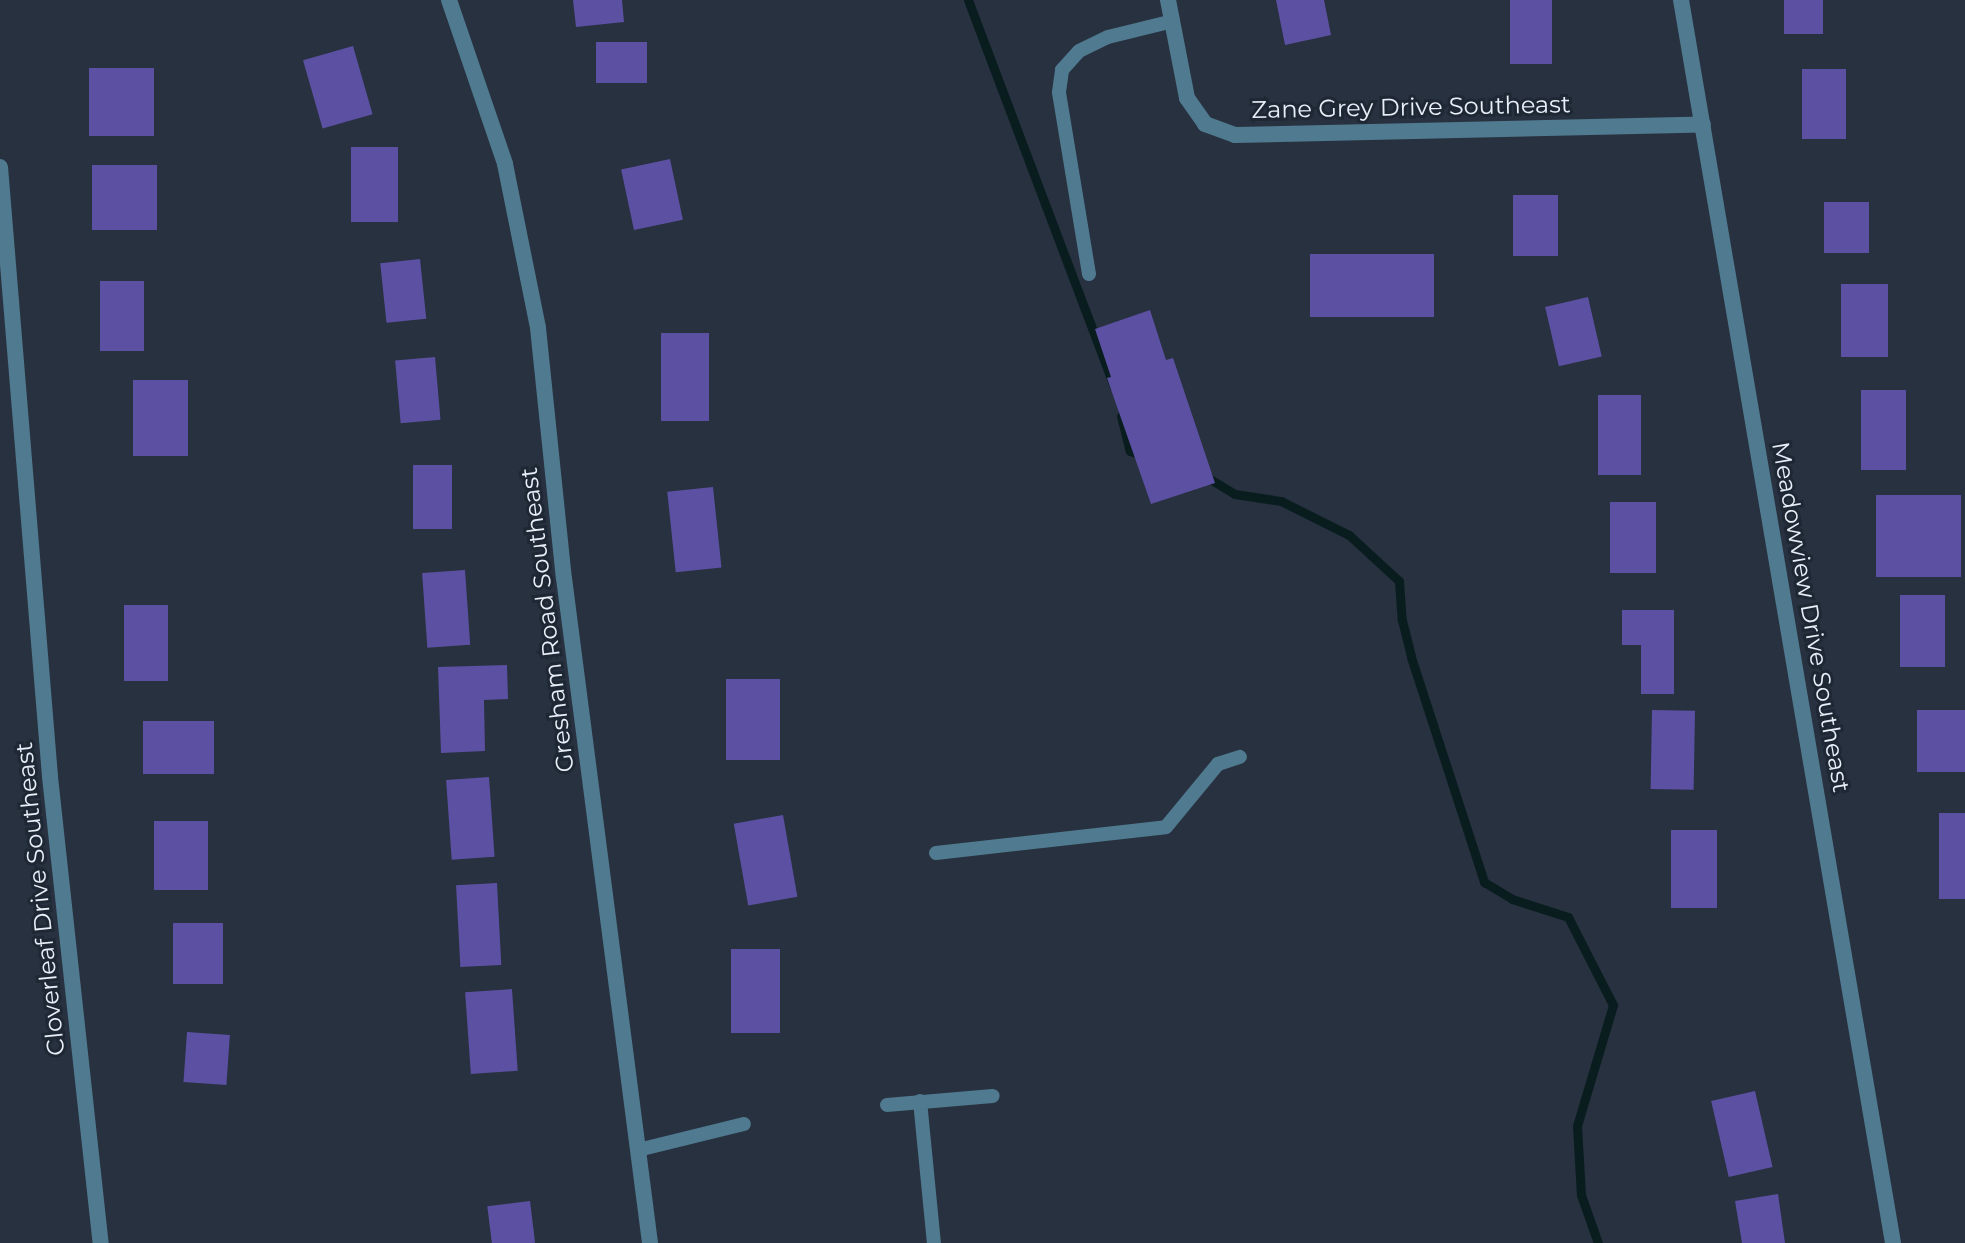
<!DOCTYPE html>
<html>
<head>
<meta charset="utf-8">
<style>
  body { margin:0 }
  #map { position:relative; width:1965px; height:1243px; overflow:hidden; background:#28313f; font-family:Montserrat,sans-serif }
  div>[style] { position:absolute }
  .stream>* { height:9px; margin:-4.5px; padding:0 4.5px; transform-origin:4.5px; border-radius:4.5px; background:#091d1f }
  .building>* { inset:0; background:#5c50a3; transform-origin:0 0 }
  .service>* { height:14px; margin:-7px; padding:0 7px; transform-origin:7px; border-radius:7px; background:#4f7a8f }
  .minor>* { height:16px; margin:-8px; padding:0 8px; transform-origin:8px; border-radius:8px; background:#4f7a8f }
  .tertiary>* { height:16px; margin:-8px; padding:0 8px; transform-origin:8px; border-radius:8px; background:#4f7a8f }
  span { translate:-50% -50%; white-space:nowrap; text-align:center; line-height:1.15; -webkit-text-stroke:6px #1e2734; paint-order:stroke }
  .street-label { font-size:24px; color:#e9eff8 }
</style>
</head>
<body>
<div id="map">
  <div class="stream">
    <div style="left:968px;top:0;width:413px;rotate:69.3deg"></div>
    <div style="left:1121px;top:416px;width:36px;rotate:76deg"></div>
    <div style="left:1130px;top:451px;width:13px;rotate:18deg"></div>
    <div style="left:1205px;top:476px;width:35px;rotate:31deg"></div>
    <div style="left:1235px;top:494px;width:47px;rotate:8.7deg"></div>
    <div style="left:1281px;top:501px;width:76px;rotate:26.6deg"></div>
    <div style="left:1349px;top:535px;width:68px;rotate:42.6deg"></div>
    <div style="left:1399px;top:581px;width:39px;rotate:86deg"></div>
    <div style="left:1402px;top:620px;width:38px;rotate:76deg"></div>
    <div style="left:1411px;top:657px;width:237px;rotate:72deg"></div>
    <div style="left:1484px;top:882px;width:33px;rotate:31deg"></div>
    <div style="left:1512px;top:899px;width:59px;rotate:17.8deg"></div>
    <div style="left:1568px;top:917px;width:99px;rotate:62.9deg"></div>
    <div style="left:1613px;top:1005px;width:126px;rotate:106.6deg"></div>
    <div style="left:1577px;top:1126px;width:69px;rotate:86.7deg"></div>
    <div style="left:1581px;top:1195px;width:51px;rotate:70.5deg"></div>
  </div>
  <div class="building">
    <div style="clip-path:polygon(573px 0,622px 0,624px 22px,576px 27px)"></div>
    <div style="clip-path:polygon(1276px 0,1324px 0,1331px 35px,1285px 45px)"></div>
    <div style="left:1510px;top:0;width:42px;height:64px"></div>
    <div style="left:1784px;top:0;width:39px;height:34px"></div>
    <div style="left:596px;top:42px;width:51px;height:41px"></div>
    <div style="left:353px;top:46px;width:71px;height:52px;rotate:74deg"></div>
    <div style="left:89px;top:68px;width:65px;height:68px"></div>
    <div style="left:1802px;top:69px;width:44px;height:70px"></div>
    <div style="left:351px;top:147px;width:47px;height:75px"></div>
    <div style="left:670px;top:159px;width:62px;height:50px;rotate:78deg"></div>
    <div style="left:92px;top:165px;width:65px;height:65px"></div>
    <div style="left:1513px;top:195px;width:45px;height:61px"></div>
    <div style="left:1824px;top:202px;width:45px;height:51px"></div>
    <div style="left:1310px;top:254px;width:124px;height:63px"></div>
    <div style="left:420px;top:259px;width:60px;height:40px;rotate:84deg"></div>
    <div style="left:100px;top:281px;width:44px;height:70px"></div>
    <div style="left:1841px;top:284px;width:47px;height:73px"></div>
    <div style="left:1588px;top:297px;width:61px;height:44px;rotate:77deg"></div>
    <div style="clip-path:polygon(1150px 310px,1166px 360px,1173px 358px,1215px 483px,1151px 504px,1107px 378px,1111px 377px,1095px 329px)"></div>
    <div style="left:661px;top:333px;width:48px;height:88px"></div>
    <div style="left:435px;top:357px;width:63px;height:40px;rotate:85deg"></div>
    <div style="left:133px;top:380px;width:55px;height:76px"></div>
    <div style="left:1861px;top:390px;width:45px;height:80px"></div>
    <div style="left:1598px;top:395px;width:43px;height:80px"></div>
    <div style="left:413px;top:465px;width:39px;height:64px"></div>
    <div style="left:713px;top:487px;width:81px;height:46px;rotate:84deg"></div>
    <div style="left:1876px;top:495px;width:85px;height:82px"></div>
    <div style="left:1610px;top:502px;width:46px;height:71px"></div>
    <div style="left:465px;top:570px;width:75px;height:43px;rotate:86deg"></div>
    <div style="left:1900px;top:595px;width:45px;height:72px"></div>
    <div style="left:124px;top:605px;width:44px;height:76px"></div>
    <div style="clip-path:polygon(1622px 610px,1674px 610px,1674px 694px,1641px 694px,1641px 645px,1622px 645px)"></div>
    <div style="clip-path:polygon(507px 665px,508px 699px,484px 700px,485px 751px,441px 753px,438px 667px)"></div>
    <div style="left:726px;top:679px;width:54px;height:81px"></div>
    <div style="left:1652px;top:710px;width:43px;height:79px;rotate:1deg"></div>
    <div style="left:1917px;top:710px;width:48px;height:62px"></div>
    <div style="left:143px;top:721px;width:71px;height:53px"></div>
    <div style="left:489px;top:777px;width:80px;height:43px;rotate:86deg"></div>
    <div style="left:1939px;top:813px;width:26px;height:86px"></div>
    <div style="left:783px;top:815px;width:83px;height:50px;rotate:80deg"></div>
    <div style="left:154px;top:821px;width:54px;height:69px"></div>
    <div style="left:1671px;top:830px;width:46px;height:78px"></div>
    <div style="left:497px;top:883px;width:82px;height:41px;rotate:87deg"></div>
    <div style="left:173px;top:923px;width:50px;height:61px"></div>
    <div style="left:731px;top:949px;width:49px;height:84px"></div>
    <div style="left:512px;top:989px;width:82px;height:47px;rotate:86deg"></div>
    <div style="left:187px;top:1032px;width:43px;height:50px;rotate:4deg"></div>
    <div style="left:1755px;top:1091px;width:78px;height:45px;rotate:77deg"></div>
    <div style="clip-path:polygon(1778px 1194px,1785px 1243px,1742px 1243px,1735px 1201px)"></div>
    <div style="left:530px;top:1201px;width:42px;height:43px;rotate:83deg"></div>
  </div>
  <div class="service">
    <div style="left:1089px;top:274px;width:184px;rotate:-99.4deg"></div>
    <div style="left:1059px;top:92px;width:22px;rotate:-82deg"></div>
    <div style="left:1062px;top:70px;width:25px;rotate:-48deg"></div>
    <div style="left:1079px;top:51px;width:32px;rotate:-26deg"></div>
    <div style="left:1108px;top:37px;width:67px;rotate:-13.8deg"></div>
    <div style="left:936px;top:853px;width:231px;rotate:-6.4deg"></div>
    <div style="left:1166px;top:827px;width:82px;rotate:-50.5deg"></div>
    <div style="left:1218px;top:764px;width:23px;rotate:-18deg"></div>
    <div style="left:920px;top:1101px;width:143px;rotate:84.4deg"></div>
    <div style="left:887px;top:1105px;width:106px;rotate:-4.9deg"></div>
    <div style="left:638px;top:1150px;width:109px;rotate:-13.8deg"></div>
  </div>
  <div class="minor">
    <div style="left:1168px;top:0;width:100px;rotate:79deg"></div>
    <div style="left:1187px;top:98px;width:32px;rotate:55deg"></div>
    <div style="left:1205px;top:124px;width:32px;rotate:20deg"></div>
    <div style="left:1235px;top:135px;width:468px;rotate:-1.3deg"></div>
    <div style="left:1681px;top:0;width:1261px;rotate:80.32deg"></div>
    <div style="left:0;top:167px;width:612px;rotate:85.31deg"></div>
    <div style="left:50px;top:777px;width:469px;rotate:83.8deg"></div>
  </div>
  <div class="tertiary">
    <div style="left:449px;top:0;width:173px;rotate:71.1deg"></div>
    <div style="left:505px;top:164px;width:167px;rotate:78.6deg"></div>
    <div style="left:538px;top:328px;width:251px;rotate:84.1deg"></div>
    <div style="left:564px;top:578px;width:671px;rotate:82.63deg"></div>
  </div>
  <div class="street-label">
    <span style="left:1411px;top:107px;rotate:-1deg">Zane Grey Drive Southeast</span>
    <span style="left:1811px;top:617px;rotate:80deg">Meadowview Drive Southeast</span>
    <span style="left:547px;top:620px;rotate:-97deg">Gresham Road Southeast</span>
    <span style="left:40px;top:899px;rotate:-96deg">Cloverleaf Drive Southeast</span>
  </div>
</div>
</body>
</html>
